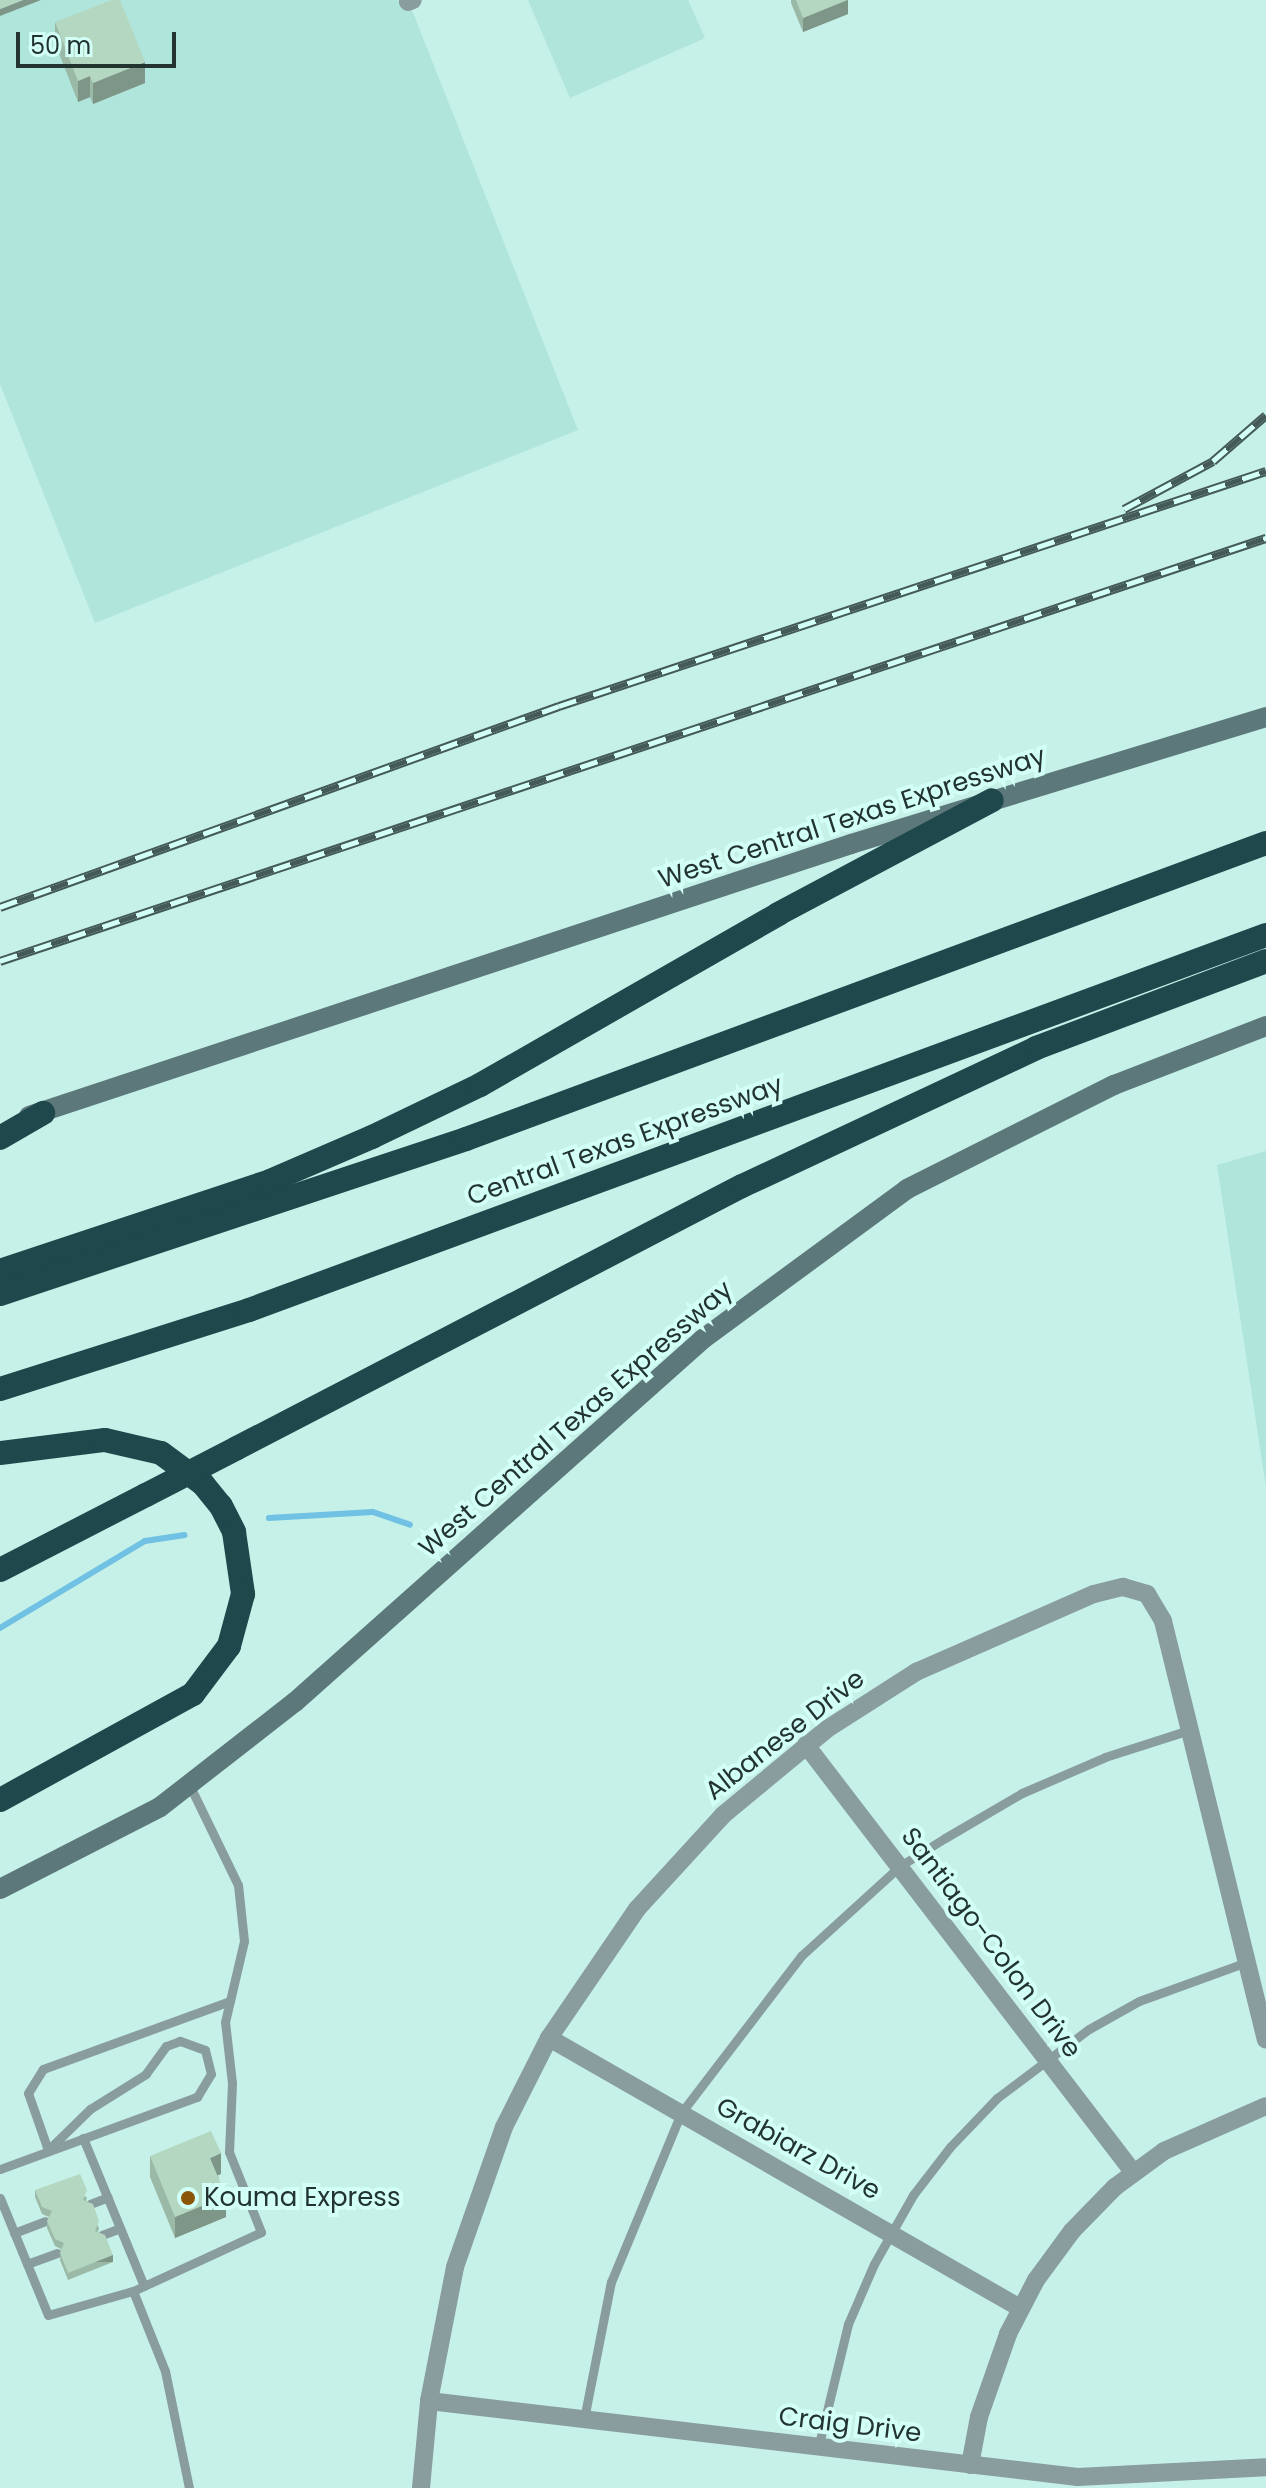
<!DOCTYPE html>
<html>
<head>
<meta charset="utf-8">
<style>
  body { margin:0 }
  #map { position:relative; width:1266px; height:2488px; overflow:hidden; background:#c5f1e8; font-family:Poppins,sans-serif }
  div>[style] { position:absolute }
  .built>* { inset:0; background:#b0e5db }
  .stream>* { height:6px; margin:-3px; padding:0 3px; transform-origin:3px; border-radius:3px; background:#70c1e4 }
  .service>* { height:9px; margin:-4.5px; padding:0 4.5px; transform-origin:4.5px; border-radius:4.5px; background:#899c9e }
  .minor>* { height:18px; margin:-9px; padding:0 9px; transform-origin:9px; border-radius:9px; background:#899c9e }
  .secondary>* { height:20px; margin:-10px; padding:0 10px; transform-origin:10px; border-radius:10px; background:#5c787b }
  .motorway>* { height:24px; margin:-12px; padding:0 12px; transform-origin:12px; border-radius:12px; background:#1f484d }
  .rail>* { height:9px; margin-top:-4.5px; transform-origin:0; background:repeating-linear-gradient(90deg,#d2fff6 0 18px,#445a56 0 36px); box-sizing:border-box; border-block:2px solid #445a56 }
  .motorway-bridge>* { height:24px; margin:-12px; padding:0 12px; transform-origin:12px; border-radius:12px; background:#1f484d }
  .wall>* { inset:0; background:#9bb9a7 }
  .shaded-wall>* { inset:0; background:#7e9688; transform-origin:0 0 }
  .building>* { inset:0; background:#b4d7c2 }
  .dots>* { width:22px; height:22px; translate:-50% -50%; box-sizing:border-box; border:4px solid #d2fff6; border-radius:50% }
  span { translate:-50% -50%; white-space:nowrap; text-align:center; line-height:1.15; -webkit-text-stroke:8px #d2fff6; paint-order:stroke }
  .street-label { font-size:26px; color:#223330 }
  .poi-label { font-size:26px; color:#223330 }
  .left { translate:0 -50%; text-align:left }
  .scale { position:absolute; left:16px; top:32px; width:160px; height:36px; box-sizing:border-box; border:4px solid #223330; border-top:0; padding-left:10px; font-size:24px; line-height:28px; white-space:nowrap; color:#223330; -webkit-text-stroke:6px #d2fff6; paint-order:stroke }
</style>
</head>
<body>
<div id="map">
  <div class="built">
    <div style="clip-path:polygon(0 0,408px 0,578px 430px,95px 623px,0 384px)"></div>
    <div style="clip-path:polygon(528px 0,688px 0,705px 38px,570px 98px)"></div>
    <div style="clip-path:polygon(1266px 1151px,1266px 1487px,1217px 1165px)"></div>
  </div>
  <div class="stream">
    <div style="left:269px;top:1518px;width:104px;rotate:-3.3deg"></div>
    <div style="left:373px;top:1512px;width:39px;rotate:19deg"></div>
    <div style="left:0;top:1628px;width:169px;rotate:-31deg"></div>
    <div style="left:145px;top:1541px;width:40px;rotate:-8.5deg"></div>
  </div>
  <div class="service">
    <div style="left:83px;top:2138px;width:160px;rotate:67.6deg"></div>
    <div style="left:0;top:2169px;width:210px;rotate:-20.1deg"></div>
    <div style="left:197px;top:2097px;width:27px;rotate:-59deg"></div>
    <div style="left:211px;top:2074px;width:25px;rotate:-104deg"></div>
    <div style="left:205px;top:2050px;width:27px;rotate:-160deg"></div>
    <div style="left:180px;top:2041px;width:15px;rotate:160deg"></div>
    <div style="left:166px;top:2046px;width:34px;rotate:126deg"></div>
    <div style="left:146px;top:2074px;width:66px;rotate:148deg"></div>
    <div style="left:90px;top:2109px;width:59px;rotate:135.7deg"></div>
    <div style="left:48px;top:2150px;width:60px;rotate:-109.3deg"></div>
    <div style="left:28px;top:2093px;width:28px;rotate:-58deg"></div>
    <div style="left:43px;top:2069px;width:199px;rotate:-20deg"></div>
    <div style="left:0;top:2198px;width:126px;rotate:67.7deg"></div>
    <div style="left:48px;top:2315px;width:88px;rotate:-15.8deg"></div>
    <div style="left:133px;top:2291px;width:141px;rotate:-24.7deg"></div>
    <div style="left:261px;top:2232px;width:86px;rotate:-111.8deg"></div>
    <div style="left:229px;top:2152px;width:69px;rotate:-87.5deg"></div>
    <div style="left:232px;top:2083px;width:61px;rotate:-96.5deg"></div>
    <div style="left:225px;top:2022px;width:83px;rotate:-76.8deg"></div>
    <div style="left:244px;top:1941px;width:56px;rotate:-96.1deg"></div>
    <div style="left:238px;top:1885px;width:112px;rotate:-115.9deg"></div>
    <div style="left:90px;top:2204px;width:19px;rotate:-21deg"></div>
    <div style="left:14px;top:2233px;width:33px;rotate:-21deg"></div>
    <div style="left:102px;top:2235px;width:19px;rotate:-21deg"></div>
    <div style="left:27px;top:2264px;width:32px;rotate:-20deg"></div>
    <div style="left:133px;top:2291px;width:86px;rotate:68.2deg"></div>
    <div style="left:165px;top:2371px;width:119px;rotate:78.4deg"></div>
    <div style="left:584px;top:2419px;width:140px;rotate:-78.9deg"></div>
    <div style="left:611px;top:2282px;width:183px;rotate:-67.5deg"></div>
    <div style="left:681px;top:2113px;width:198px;rotate:-52.6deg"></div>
    <div style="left:801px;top:1956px;width:134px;rotate:-42.3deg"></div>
    <div style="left:900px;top:1866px;width:53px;rotate:-31.9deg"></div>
    <div style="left:945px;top:1838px;width:89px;rotate:-30.3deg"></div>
    <div style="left:1022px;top:1793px;width:90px;rotate:-23.4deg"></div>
    <div style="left:1105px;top:1757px;width:88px;rotate:-17.8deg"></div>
    <div style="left:818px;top:2448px;width:128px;rotate:-76.4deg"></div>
    <div style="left:848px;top:2324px;width:65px;rotate:-66.6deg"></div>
    <div style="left:874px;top:2264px;width:79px;rotate:-60.5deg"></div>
    <div style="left:913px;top:2195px;width:61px;rotate:-52.4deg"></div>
    <div style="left:950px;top:2147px;width:68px;rotate:-46.2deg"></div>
    <div style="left:997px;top:2098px;width:115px;rotate:-36.9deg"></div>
    <div style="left:1089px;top:2029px;width:57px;rotate:-29.2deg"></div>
    <div style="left:1139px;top:2001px;width:115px;rotate:-19.9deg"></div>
  </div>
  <div class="minor">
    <div style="left:408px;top:2px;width:5px;rotate:-22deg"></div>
    <div style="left:806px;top:1745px;width:538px;rotate:52.55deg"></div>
    <div style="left:549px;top:2038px;width:543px;rotate:29.82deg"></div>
    <div style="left:429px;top:2401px;width:653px;rotate:6.68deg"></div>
    <div style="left:1078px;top:2477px;width:188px;rotate:-3deg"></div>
    <div style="left:970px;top:2465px;width:49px;rotate:-79.4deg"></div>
    <div style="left:979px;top:2417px;width:88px;rotate:-70.7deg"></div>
    <div style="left:1008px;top:2334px;width:61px;rotate:-62.6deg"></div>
    <div style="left:1036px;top:2280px;width:61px;rotate:-53.7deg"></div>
    <div style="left:1072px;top:2231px;width:62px;rotate:-45.7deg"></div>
    <div style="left:1115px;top:2187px;width:61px;rotate:-36.3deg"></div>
    <div style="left:1164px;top:2151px;width:111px;rotate:-23.8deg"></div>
    <div style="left:421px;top:2488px;width:87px;rotate:-84.7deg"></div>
    <div style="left:429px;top:2401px;width:136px;rotate:-79deg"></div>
    <div style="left:455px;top:2267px;width:148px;rotate:-70.7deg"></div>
    <div style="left:504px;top:2127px;width:100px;rotate:-63.2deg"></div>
    <div style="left:549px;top:2038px;width:156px;rotate:-55.7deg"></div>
    <div style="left:637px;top:1909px;width:127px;rotate:-47.5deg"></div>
    <div style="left:723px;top:1815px;width:135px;rotate:-39.6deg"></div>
    <div style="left:827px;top:1729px;width:106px;rotate:-32.6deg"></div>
    <div style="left:916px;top:1672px;width:194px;rotate:-23.7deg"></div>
    <div style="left:1094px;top:1594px;width:30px;rotate:-14deg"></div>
    <div style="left:1123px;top:1587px;width:25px;rotate:16deg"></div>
    <div style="left:1147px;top:1594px;width:31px;rotate:59deg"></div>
    <div style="left:1163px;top:1621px;width:431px;rotate:76.2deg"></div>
  </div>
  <div class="secondary">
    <div style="left:29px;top:1116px;width:866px;rotate:-18.31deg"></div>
    <div style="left:851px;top:844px;width:434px;rotate:-17deg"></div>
    <div style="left:0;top:1889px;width:180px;rotate:-27.1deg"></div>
    <div style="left:160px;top:1807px;width:171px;rotate:-37.9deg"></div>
    <div style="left:295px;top:1702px;width:546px;rotate:-41.66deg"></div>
    <div style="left:703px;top:1339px;width:253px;rotate:-36.3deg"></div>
    <div style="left:907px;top:1189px;width:232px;rotate:-26.7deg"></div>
    <div style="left:1114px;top:1085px;width:163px;rotate:-21.2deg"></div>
  </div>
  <div class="motorway">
    <div style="left:0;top:1138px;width:50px;rotate:-30.2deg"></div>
    <div style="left:0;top:1271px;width:285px;rotate:-18.4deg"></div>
    <div style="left:270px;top:1181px;width:111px;rotate:-23.3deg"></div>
    <div style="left:372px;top:1137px;width:120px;rotate:-25.7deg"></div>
    <div style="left:480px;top:1085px;width:344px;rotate:-29.8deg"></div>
    <div style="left:778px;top:914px;width:242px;rotate:-28deg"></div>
    <div style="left:0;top:1294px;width:491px;rotate:-18.4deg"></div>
    <div style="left:466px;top:1139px;width:853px;rotate:-20.3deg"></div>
    <div style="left:0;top:1389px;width:261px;rotate:-17.6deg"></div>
    <div style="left:249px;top:1310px;width:1084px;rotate:-20.24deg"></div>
    <div style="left:237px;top:1448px;width:569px;rotate:-27.42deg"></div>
    <div style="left:742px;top:1186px;width:325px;rotate:-25.1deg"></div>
    <div style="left:1036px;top:1048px;width:246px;rotate:-20.7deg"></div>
    <div style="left:0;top:1453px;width:106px;rotate:-7.1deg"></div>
    <div style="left:105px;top:1440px;width:57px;rotate:13.1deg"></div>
    <div style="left:161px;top:1453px;width:52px;rotate:36.4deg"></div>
    <div style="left:203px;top:1484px;width:28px;rotate:51deg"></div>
    <div style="left:221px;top:1506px;width:29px;rotate:63deg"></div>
    <div style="left:234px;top:1532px;width:63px;rotate:81.7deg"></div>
    <div style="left:243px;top:1594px;width:54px;rotate:105.1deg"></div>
    <div style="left:229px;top:1646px;width:60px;rotate:126.9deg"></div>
    <div style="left:193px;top:1694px;width:220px;rotate:151.2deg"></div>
    <div style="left:0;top:1570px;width:164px;rotate:-27.2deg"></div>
  </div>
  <div class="rail">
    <div style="left:1124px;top:509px;width:101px;rotate:-28.3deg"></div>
    <div style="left:1213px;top:461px;width:70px;rotate:-41deg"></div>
    <div style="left:0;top:907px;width:594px;rotate:-19.78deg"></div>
    <div style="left:559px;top:706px;width:745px;rotate:-18.39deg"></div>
    <div style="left:0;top:961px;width:1335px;rotate:-18.48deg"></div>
  </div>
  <div class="motorway-bridge">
    <div style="left:146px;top:1495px;width:102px;rotate:-27.3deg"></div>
  </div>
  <div class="wall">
    <div style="clip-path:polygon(791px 0,848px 0,848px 14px,803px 32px,791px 3px)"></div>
    <div style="clip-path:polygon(55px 22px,145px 83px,93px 104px,90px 97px,78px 102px,55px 43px)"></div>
    <div style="clip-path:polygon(150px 2156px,221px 2174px,218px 2175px,226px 2217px,175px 2238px,150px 2177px)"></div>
    <div style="clip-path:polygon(35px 2190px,87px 2197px,86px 2201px,99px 2228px,98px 2232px,113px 2262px,68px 2280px,60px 2260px,61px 2249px,55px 2246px,47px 2228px,47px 2221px,49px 2217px,42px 2214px,35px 2197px)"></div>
  </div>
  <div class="shaded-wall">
    <div style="clip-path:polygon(23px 0,41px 0,0 16px,0 9px)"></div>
    <div style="clip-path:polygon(848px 0,848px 14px,803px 32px,803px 18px)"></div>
    <div style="clip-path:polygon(145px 62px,145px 83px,93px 104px,93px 83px)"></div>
    <div style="clip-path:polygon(90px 76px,90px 97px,78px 102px,78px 81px)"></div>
    <div style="clip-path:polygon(221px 2153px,221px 2174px,210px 2178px,210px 2158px)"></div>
    <div style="clip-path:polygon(226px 2196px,226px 2217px,175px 2238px,175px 2217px)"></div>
    <div style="left:113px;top:2255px;width:7px;height:48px;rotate:90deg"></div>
  </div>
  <div class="building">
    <div style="clip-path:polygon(0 0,23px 0,0 9px)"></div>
    <div style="clip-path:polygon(112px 0,120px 0,145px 62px,93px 83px,90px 76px,78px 81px,55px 22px)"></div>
    <div style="clip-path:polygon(796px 0,847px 0,803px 18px)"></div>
    <div style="clip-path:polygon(211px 2131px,221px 2153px,210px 2158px,226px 2196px,175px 2217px,150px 2156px)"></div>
    <div style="clip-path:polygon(80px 2174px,87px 2190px,83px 2200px,93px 2204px,99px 2221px,95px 2231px,105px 2235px,113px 2255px,68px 2273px,60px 2253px,64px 2243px,55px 2239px,47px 2221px,52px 2211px,42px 2207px,35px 2190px)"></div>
  </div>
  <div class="dots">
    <div style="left:188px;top:2198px;background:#8c5608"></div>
  </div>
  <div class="street-label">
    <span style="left:852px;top:818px;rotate:-18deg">West Central Texas Expressway</span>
    <span style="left:625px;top:1141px;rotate:-20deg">Central Texas Expressway</span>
    <span style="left:576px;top:1419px;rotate:-41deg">West Central Texas Expressway</span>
    <span style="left:785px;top:1735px;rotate:-38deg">Albanese Drive</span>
    <span style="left:991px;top:1943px;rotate:53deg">Santiago-Colon Drive</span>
    <span style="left:798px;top:2149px;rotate:29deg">Grabiarz Drive</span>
    <span style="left:850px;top:2425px;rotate:7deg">Craig Drive</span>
  </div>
  <div class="poi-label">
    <span class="left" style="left:204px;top:2198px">Kouma Express</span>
  </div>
  <div class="scale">50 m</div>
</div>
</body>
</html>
